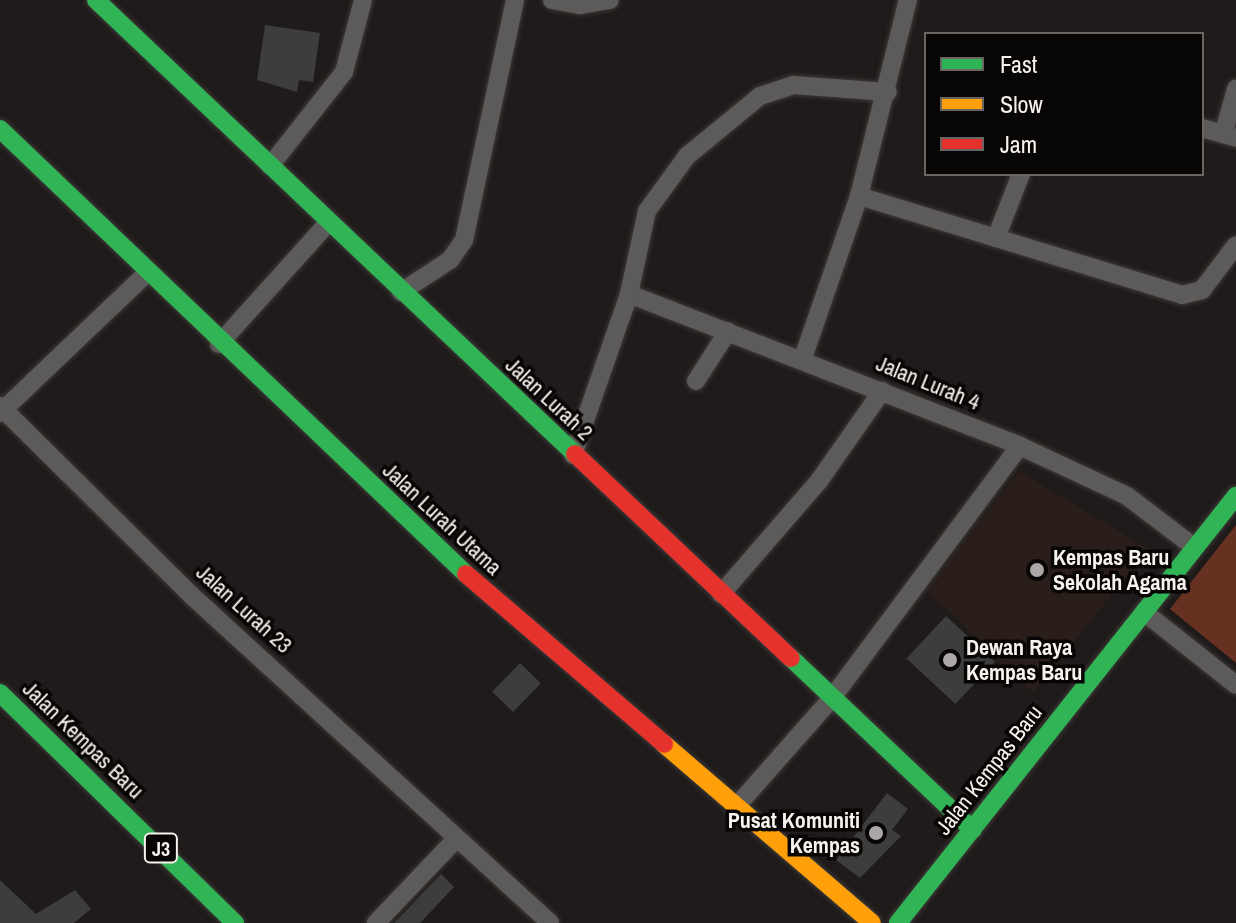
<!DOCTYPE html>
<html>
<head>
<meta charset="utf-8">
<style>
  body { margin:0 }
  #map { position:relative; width:1236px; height:923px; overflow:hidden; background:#1f1b1a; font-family:"Archivo Narrow",sans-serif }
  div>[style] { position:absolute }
  .built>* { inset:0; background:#2a1e1b }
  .forest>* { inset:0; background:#673121 }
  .building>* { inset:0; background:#3d3d3c; transform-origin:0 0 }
  .roads { filter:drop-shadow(0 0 2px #3c3938) drop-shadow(0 0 2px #3c3938) }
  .street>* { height:18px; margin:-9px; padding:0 9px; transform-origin:9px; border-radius:9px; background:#5d5a5a }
  .fast>* { height:18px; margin:-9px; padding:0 9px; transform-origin:9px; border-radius:9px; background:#30b455 }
  .slow>* { height:18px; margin:-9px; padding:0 9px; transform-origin:9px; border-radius:9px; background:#ff9f0a }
  .jam>* { height:18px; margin:-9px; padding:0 9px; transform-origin:9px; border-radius:9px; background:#e5322d }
  .dots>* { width:22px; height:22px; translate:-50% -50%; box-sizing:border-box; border:4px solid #080605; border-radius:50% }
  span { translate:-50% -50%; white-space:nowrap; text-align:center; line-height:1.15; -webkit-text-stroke:7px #080605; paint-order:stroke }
  .shield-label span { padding:2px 6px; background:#080605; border:2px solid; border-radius:6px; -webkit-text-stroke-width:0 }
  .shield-label { font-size:20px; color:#f8f3f1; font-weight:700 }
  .street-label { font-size:22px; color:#f8f3f1 }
  .poi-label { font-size:22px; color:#f8f3f1; font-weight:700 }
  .left { translate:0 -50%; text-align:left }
  .right { translate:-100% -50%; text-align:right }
  .legend { position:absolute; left:924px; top:32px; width:280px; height:144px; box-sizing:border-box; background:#080605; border:2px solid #686563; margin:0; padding:10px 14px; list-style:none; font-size:24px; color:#f8f3f1 }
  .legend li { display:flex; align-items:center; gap:16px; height:40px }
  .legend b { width:40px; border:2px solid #686563 }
</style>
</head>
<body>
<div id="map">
  <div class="built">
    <div style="clip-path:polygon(1019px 471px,1148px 549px,1033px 693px,927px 590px)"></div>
  </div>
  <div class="forest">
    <div style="clip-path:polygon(1236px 525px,1236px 663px,1170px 609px)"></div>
  </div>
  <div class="building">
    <div style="clip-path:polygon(265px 25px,320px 33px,313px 82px,299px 80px,297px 92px,257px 80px)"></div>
    <div style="left:946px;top:616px;width:67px;height:58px;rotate:43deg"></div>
    <div style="left:520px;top:663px;width:29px;height:40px;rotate:44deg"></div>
    <div style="clip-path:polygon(887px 793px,908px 809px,892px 830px,901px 836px,860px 878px,836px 860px)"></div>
    <div style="clip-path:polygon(441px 874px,454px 887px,420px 923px,394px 923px)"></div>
    <div style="clip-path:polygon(0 880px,36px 914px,75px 890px,91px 909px,74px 923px,0 923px)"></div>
  </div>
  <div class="roads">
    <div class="street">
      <div style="left:552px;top:0;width:29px;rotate:10deg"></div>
      <div style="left:581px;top:5px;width:29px;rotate:-10deg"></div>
      <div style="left:1202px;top:128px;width:35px;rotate:16deg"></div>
      <div style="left:1224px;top:132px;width:45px;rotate:-74.4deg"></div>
      <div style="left:270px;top:166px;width:120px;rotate:-51.8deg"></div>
      <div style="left:344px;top:72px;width:74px;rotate:-75.2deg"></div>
      <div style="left:859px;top:196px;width:338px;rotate:17deg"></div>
      <div style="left:1182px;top:295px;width:21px;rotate:-14deg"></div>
      <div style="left:1202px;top:290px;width:56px;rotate:-52.9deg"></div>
      <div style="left:996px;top:238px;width:69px;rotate:-68.7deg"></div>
      <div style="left:401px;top:292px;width:59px;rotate:-33.1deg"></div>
      <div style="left:450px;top:260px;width:24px;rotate:-55deg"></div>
      <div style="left:464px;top:240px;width:245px;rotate:-78deg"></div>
      <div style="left:629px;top:294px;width:420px;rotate:21.2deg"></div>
      <div style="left:1020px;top:446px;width:118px;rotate:25deg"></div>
      <div style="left:1127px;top:496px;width:84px;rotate:37.3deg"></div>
      <div style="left:219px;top:344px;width:164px;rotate:-48deg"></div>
      <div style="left:803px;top:358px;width:171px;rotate:-70.9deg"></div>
      <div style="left:859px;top:196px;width:202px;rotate:-76deg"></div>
      <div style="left:696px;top:381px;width:59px;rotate:-57.4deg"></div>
      <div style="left:0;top:406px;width:269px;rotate:44.7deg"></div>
      <div style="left:191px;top:595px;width:486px;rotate:42.4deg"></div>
      <div style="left:0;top:413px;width:203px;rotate:-43.6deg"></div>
      <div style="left:573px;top:455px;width:170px;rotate:-70.8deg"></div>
      <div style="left:629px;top:294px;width:85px;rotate:-77.8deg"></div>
      <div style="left:647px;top:211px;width:68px;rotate:-54deg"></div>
      <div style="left:687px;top:156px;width:94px;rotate:-39.4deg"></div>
      <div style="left:760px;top:96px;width:35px;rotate:-18deg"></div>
      <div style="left:793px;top:85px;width:95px;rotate:4.2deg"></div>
      <div style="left:721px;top:594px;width:150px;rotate:-49.1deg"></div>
      <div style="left:819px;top:481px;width:110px;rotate:-55deg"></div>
      <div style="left:1144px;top:612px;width:117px;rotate:38.4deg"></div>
      <div style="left:735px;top:808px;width:147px;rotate:-48.6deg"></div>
      <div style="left:832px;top:698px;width:314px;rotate:-53.3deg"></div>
      <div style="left:376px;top:923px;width:117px;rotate:-46.4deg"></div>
    </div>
    <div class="fast">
      <div style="left:96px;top:0;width:660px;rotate:43.47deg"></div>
      <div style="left:0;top:129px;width:644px;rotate:43.68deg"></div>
      <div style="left:791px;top:658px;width:250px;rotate:43.4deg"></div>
      <div style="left:0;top:693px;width:329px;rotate:44.4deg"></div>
      <div style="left:898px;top:923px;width:545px;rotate:-51.64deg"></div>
    </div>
    <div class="slow">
      <div style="left:664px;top:744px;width:274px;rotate:40.7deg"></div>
    </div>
    <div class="jam">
      <div style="left:575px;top:454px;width:297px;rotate:43.4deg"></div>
      <div style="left:466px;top:574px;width:261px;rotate:40.6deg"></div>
    </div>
  </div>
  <div class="dots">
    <div style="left:1037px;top:570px;background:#aca7a6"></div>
    <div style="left:950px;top:660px;background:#aca7a6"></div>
    <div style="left:876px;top:833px;background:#aca7a6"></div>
  </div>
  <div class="shield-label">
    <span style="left:161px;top:848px">J3</span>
  </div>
  <div class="street-label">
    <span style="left:928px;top:383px;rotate:22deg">Jalan Lurah 4</span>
    <span style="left:549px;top:399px;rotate:43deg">Jalan Lurah 2</span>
    <span style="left:442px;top:519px;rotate:43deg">Jalan Lurah Utama</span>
    <span style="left:244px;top:609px;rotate:42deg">Jalan Lurah 23</span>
    <span style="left:83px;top:740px;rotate:44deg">Jalan Kempas Baru</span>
    <span style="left:989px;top:770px;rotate:-52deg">Jalan Kempas Baru</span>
  </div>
  <div class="poi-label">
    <span class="left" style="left:1053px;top:570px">Kempas Baru<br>Sekolah Agama</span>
    <span class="left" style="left:966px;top:660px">Dewan Raya<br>Kempas Baru</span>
    <span class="right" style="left:860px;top:833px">Pusat Komuniti<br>Kempas</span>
  </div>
  <ul class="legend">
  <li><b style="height:10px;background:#30b455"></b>Fast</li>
  <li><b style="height:10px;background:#ff9f0a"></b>Slow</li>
  <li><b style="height:10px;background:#e5322d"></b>Jam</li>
  </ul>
</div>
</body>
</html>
